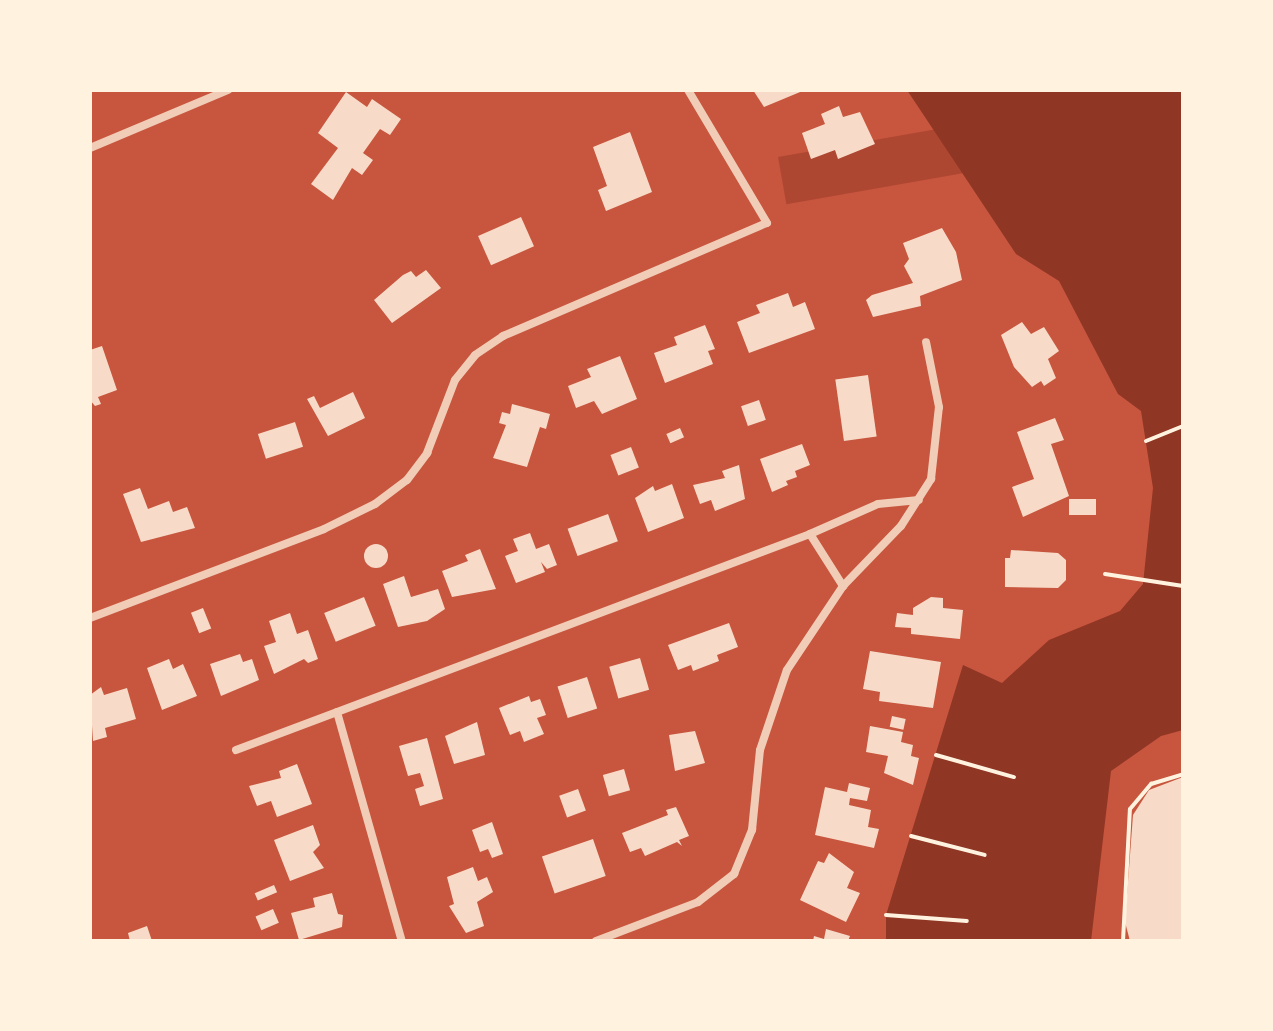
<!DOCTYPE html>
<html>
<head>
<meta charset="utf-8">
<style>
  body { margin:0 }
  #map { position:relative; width:1273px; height:1031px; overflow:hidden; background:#c8553d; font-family:"Archivo Narrow",sans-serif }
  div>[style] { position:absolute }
  .green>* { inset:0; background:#ae4732; transform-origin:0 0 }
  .water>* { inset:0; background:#8f3625 }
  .building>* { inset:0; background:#f7dbc8; transform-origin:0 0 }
  .round { border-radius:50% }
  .path>* { height:4px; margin:-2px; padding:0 2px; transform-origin:2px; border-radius:2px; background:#fff3e0 }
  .minor>* { height:8px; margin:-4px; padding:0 4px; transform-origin:4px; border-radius:4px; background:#f1ccb7 }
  span { translate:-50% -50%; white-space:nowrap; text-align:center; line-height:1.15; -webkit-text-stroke:7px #fff3e0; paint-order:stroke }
  .frame { position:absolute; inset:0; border:92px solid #fff3e0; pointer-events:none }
</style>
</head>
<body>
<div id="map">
  <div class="green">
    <div style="left:977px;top:122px;width:48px;height:202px;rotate:80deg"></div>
  </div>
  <div class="water">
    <div style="clip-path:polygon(907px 90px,1183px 90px,1183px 730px,1161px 736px,1111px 771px,1091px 941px,886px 941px,886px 915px,963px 665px,1002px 683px,1049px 640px,1120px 611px,1143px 584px,1153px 488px,1141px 411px,1118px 394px,1059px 281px,1016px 254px)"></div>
  </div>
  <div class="building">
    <div style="clip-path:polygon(753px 90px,805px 90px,764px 107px)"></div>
    <div style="clip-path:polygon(346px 92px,367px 107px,372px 99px,401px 119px,390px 135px,380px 129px,363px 153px,373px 160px,362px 175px,352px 168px,333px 200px,311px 184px,338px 148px,318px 133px)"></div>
    <div style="clip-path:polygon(839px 106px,843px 117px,860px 112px,875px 144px,838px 159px,835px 150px,811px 159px,802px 133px,825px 124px,821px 114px)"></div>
    <div style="clip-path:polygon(630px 132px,652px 192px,606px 211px,598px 190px,607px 186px,593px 147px)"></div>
    <div style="left:521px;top:217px;width:32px;height:47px;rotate:66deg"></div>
    <div style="clip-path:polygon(942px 228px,956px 252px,962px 280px,920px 296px,921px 306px,873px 317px,866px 300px,872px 295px,913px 283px,904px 266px,909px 259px,903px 243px)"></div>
    <div style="clip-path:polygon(426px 270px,441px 288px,392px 323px,374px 300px,403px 275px,411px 271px,416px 277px)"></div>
    <div style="clip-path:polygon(788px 293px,793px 307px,805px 302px,815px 329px,749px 353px,737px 322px,760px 313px,756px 305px)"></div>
    <div style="clip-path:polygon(1022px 322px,1031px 334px,1044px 327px,1059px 351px,1048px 359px,1056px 378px,1044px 386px,1041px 381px,1032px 387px,1014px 367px,1001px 335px)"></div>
    <div style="clip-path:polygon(705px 325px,715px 349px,708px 351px,713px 364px,665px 383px,654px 353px,677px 345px,674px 337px)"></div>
    <div style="clip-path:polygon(102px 346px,117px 390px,98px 397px,101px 404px,95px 406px,90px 400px,90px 350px)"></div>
    <div style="clip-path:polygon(620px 356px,637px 399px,602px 414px,594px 401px,576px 408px,568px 386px,591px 377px,587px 369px)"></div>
    <div style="left:868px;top:375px;width:62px;height:33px;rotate:82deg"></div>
    <div style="clip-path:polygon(353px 392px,365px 418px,328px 436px,307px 399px,314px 396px,320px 408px)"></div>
    <div style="left:759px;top:400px;width:21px;height:19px;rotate:71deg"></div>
    <div style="clip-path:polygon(512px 404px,550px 414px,546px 429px,540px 427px,527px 467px,493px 458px,506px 425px,499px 423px,502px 412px,510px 414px)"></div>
    <div style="clip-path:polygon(1055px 418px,1064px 440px,1051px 444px,1069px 496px,1023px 517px,1012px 487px,1034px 479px,1017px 432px)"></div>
    <div style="left:295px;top:422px;width:26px;height:39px;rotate:72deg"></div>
    <div style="left:680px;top:428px;width:10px;height:15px;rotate:66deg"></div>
    <div style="clip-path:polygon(802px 444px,810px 465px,795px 471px,797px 477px,786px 481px,788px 485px,772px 492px,760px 459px)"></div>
    <div style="left:631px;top:447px;width:22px;height:22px;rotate:69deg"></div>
    <div style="clip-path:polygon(739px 465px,745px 499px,715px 511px,711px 500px,700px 504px,693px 485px,725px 478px,722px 471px)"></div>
    <div style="clip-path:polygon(672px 484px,684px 518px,648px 532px,635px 498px,653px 486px,655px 491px)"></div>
    <div style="clip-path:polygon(140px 488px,148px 509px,169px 501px,173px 512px,187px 507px,195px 528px,141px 542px,123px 494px)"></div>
    <div style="left:1096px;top:499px;width:16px;height:27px;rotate:90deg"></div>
    <div style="left:608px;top:514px;width:29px;height:43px;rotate:70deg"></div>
    <div style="clip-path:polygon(530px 533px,536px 549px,549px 544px,557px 565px,547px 569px,541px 562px,545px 572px,516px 583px,505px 556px,518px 551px,513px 539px)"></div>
    <div class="round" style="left:364px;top:544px;width:24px;height:24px"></div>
    <div style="clip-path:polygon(480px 549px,496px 589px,452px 597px,442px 571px,468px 561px,465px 555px)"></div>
    <div style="clip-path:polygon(1011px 550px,1058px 553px,1066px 560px,1066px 580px,1058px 588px,1005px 587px,1005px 558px,1010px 558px)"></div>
    <div style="clip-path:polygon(404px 576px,411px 597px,438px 589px,445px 609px,427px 621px,398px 627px,383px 584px)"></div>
    <div style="left:364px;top:597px;width:31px;height:43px;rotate:68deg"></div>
    <div style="clip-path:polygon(931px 597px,943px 598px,943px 608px,963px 610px,960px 639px,911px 634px,911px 628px,895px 627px,897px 613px,913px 615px,913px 608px)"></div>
    <div style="left:203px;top:608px;width:22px;height:13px;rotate:68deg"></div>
    <div style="clip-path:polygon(290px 613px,297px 634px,308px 630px,318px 659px,308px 663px,304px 659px,274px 674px,264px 646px,276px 642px,269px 621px)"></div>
    <div style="clip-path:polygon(729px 623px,738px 647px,717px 655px,719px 661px,693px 671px,691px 665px,678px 670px,668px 645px)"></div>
    <div style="clip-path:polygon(870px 651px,941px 662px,933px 708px,879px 701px,880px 692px,863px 689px)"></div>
    <div style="clip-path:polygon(240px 654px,243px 662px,252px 659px,259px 680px,221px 696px,210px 664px)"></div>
    <div style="left:640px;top:658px;width:33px;height:32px;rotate:74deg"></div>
    <div style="clip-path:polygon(169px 659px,173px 669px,183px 664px,197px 696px,162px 710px,147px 668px)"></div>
    <div style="left:587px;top:677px;width:33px;height:31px;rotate:72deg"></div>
    <div style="clip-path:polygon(101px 687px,104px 695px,127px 688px,136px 719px,105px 728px,107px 737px,93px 741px,90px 695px)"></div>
    <div style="clip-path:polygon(529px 696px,531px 702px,540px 699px,546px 715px,537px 718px,544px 734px,524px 742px,520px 731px,510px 735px,499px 708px)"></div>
    <div style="left:892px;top:716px;width:14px;height:11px;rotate:12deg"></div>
    <div style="clip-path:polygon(477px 722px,485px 755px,454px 764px,445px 736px)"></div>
    <div style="clip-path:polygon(870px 726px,903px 732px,901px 742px,913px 745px,911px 756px,919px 758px,913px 785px,884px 773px,888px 756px,866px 752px)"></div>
    <div style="clip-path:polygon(695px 731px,705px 763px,675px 771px,669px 735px)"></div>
    <div style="clip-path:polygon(427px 738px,443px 799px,420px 806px,415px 789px,424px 786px,420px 773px,408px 776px,399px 746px)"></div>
    <div style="clip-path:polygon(297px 764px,312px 804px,277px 817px,271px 801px,257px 806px,249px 786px,281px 778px,279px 771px)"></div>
    <div style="left:624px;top:769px;width:22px;height:22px;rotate:74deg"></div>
    <div style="clip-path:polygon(1183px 777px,1183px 941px,1130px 941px,1125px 922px,1133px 815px,1149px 790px)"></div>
    <div style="clip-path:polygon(849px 783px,870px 788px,867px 801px,850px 798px,849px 805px,871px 810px,868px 827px,879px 829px,874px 848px,815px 835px,825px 787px,847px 792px)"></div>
    <div style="left:578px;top:789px;width:23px;height:20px;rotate:70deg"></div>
    <div style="clip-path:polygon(676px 807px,689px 836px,679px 840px,682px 846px,677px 842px,645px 856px,641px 848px,630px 852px,622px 833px,668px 815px,666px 810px)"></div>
    <div style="clip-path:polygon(492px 822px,503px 854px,492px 858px,488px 849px,480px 852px,472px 830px)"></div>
    <div style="clip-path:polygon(313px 825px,320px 845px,313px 852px,324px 868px,290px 881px,274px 840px)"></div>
    <div style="left:593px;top:839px;width:39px;height:54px;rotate:71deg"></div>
    <div style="clip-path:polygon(829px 853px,854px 872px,847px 888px,860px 893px,846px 922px,800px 900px,818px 861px,824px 863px)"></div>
    <div style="clip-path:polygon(473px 867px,478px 881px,487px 877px,493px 892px,477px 902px,484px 926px,466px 933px,449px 906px,454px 904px,447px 877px)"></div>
    <div style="left:274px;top:885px;width:8px;height:21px;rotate:67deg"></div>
    <div style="clip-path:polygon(332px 893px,338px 914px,343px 915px,342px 927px,299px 940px,291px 913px,315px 907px,313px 898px)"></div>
    <div style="left:273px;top:909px;width:15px;height:19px;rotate:67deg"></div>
    <div style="clip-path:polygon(147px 926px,152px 941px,130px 941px,128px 933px)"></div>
    <div style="clip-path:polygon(826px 929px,850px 936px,848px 941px,813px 941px,814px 936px,824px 939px)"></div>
  </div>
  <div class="path">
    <div style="left:1146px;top:441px;width:40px;rotate:-22deg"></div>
    <div style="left:1105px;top:574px;width:79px;rotate:8.7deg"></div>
    <div style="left:936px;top:755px;width:81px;rotate:15.8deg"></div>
    <div style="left:911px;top:836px;width:76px;rotate:14.4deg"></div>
    <div style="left:886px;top:915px;width:81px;rotate:4.2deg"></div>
    <div style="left:1123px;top:941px;width:132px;rotate:-87deg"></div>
    <div style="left:1130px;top:809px;width:33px;rotate:-50deg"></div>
    <div style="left:1151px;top:784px;width:34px;rotate:-17deg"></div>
  </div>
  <div class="minor">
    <div style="left:90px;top:148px;width:150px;rotate:-22.8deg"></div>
    <div style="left:810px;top:534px;width:74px;rotate:-23.8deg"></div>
    <div style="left:878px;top:504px;width:41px;rotate:-5.6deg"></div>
    <div style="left:90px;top:618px;width:250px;rotate:-20.8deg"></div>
    <div style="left:324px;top:529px;width:57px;rotate:-26.1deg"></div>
    <div style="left:375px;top:504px;width:40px;rotate:-37deg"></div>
    <div style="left:407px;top:480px;width:34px;rotate:-53deg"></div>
    <div style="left:427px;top:453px;width:78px;rotate:-69deg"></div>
    <div style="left:455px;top:380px;width:32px;rotate:-51deg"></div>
    <div style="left:475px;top:355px;width:34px;rotate:-34deg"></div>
    <div style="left:503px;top:336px;width:287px;rotate:-23.2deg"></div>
    <div style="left:767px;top:223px;width:155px;rotate:-120.7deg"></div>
    <div style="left:337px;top:712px;width:238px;rotate:74.2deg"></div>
    <div style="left:236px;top:750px;width:613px;rotate:-20.62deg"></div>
    <div style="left:810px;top:534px;width:62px;rotate:57.6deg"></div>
    <div style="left:596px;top:941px;width:109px;rotate:-20.9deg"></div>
    <div style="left:698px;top:902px;width:46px;rotate:-37.9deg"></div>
    <div style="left:734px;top:874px;width:48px;rotate:-67.8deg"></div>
    <div style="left:752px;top:830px;width:80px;rotate:-84.3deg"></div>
    <div style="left:760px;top:750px;width:84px;rotate:-71.4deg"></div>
    <div style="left:787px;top:670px;width:101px;rotate:-56.3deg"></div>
    <div style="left:843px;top:586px;width:83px;rotate:-46deg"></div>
    <div style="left:901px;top:526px;width:56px;rotate:-57.4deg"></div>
    <div style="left:931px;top:479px;width:72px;rotate:-83.7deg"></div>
    <div style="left:939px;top:407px;width:66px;rotate:-101.3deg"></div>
  </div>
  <div class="frame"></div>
</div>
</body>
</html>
